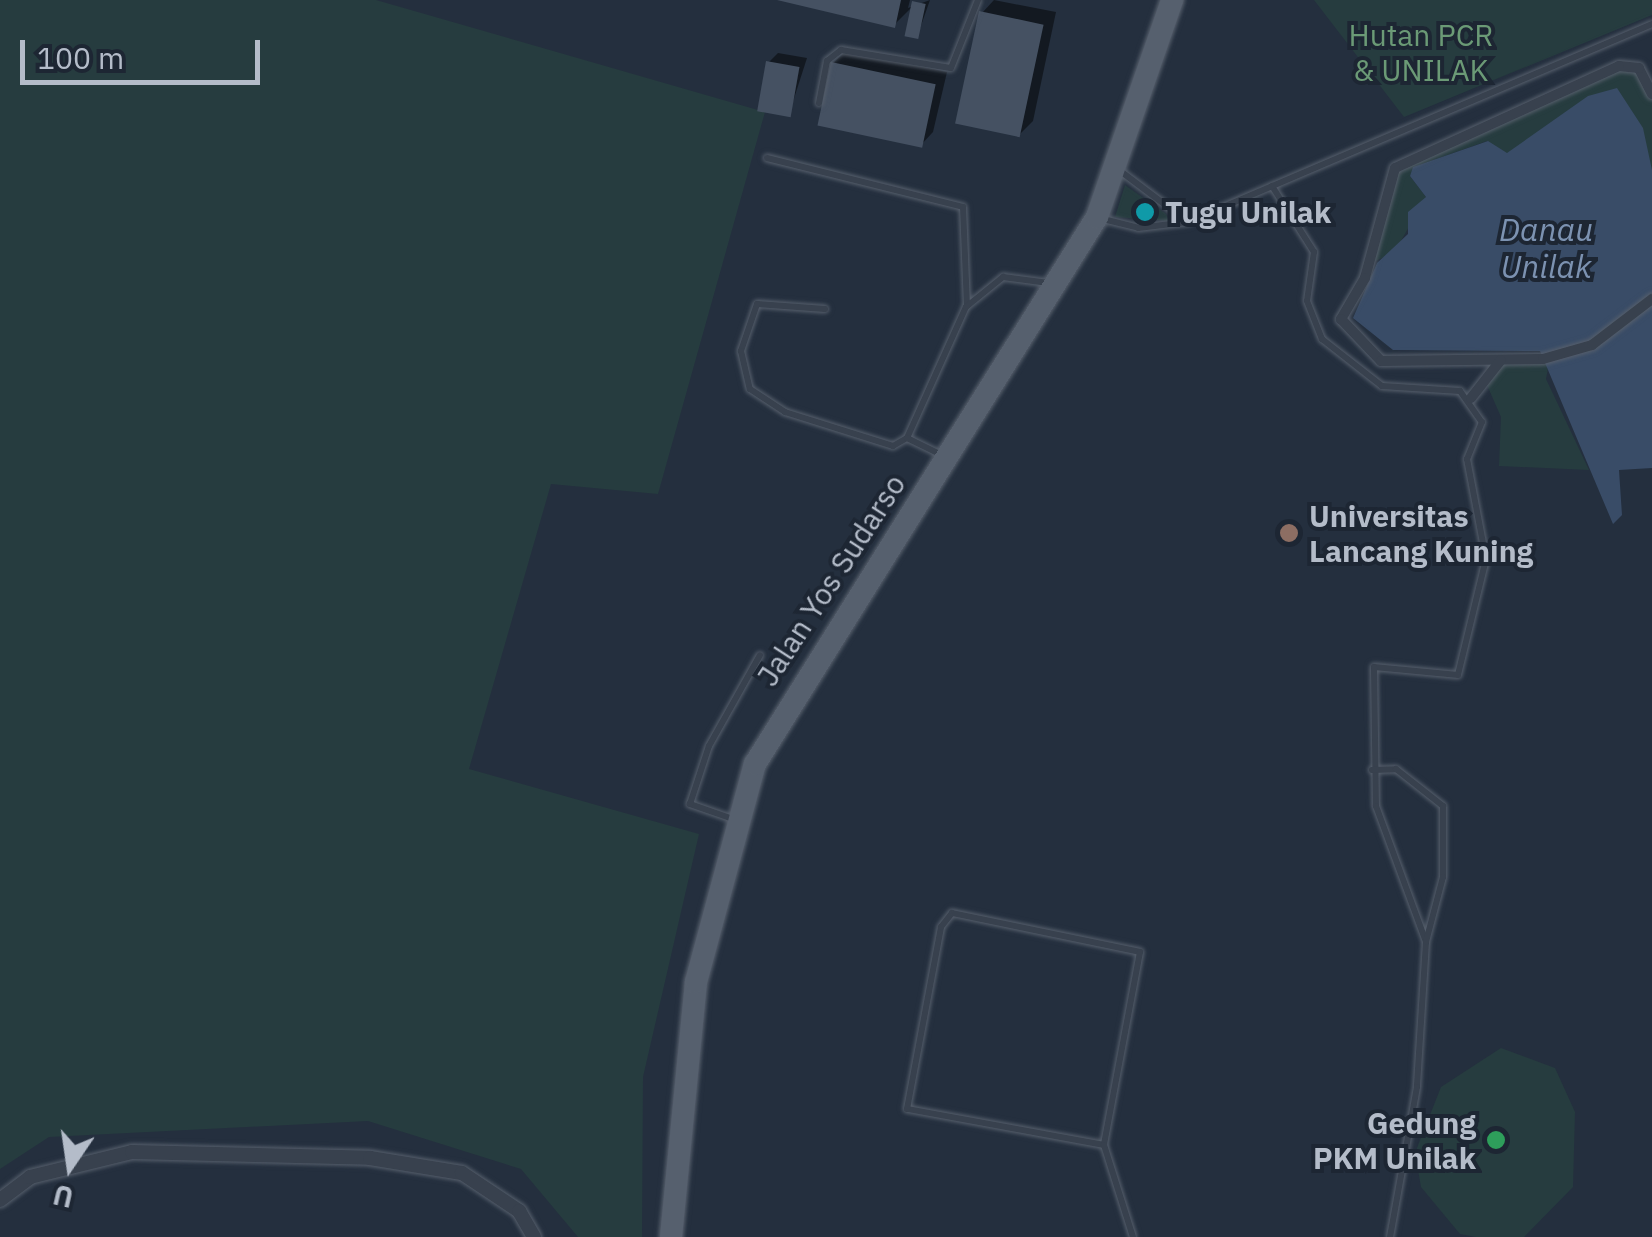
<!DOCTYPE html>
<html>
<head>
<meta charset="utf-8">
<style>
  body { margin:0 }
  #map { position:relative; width:1652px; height:1237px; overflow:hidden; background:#242f3e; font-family:"IBM Plex Sans",sans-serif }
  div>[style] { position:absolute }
  .green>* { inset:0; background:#263c3f }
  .water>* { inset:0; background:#394c67 }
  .shadow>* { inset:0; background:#0007 }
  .building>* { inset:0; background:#455162; transform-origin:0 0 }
  .roads { filter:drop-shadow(0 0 2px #565f6c) drop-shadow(0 0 2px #565f6c) }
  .service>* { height:6px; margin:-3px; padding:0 3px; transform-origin:3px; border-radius:3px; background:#38414e }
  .pedestrian>* { height:10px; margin:-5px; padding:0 5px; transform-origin:5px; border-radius:5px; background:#38414e }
  .minor>* { height:14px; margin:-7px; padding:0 7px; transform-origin:7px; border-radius:7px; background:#38414e }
  .primary>* { height:22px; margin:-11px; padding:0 11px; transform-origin:11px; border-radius:11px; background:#56606e }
  .dots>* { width:28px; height:28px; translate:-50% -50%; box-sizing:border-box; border:5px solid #1d2633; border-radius:50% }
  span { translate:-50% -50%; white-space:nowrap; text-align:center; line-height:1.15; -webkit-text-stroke:8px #1d2633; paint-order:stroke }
  .park-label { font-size:30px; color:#6b9a76 }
  .poi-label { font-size:30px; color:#b4bcc9; font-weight:700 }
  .left { translate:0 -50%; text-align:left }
  .right { translate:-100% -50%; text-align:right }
  .street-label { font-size:30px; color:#b4bcc9 }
  .water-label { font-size:32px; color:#7c92b1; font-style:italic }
  .north { position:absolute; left:20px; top:1117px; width:100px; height:100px; -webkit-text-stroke:8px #1d2633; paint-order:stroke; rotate:193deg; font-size:28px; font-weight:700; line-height:40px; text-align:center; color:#b4bcc9 }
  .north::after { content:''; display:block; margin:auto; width:35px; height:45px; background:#b4bcc9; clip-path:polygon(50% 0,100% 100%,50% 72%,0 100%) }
  .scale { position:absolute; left:20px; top:40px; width:240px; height:45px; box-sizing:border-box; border:5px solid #b4bcc9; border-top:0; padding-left:12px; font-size:30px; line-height:35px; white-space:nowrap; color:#b4bcc9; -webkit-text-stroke:8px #1d2633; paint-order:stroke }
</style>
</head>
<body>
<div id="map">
  <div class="green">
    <div style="clip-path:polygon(0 0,376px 0,765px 112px,658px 494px,551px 484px,469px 769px,699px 834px,643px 1077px,642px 1237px,578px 1237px,521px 1169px,368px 1121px,49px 1137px,0 1169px)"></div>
    <div style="clip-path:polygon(1314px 0,1652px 0,1652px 15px,1404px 117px)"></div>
    <div style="clip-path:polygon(1618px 70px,1638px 70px,1652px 99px,1652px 171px,1502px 153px,1487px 141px,1414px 167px,1410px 176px,1426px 197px,1394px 253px,1373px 262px,1391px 179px,1405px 166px)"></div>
    <div style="clip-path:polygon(1125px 185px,1166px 214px,1169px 221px,1115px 217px)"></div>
    <div style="clip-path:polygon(1549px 363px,1546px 379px,1589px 470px,1499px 466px,1501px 417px,1487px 385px,1498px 364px)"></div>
    <div style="clip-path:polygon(1501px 1048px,1555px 1068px,1575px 1112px,1573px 1187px,1524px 1237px,1476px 1237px,1460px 1234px,1421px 1187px,1415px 1153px,1441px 1087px)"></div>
  </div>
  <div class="water">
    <div style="clip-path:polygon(1617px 88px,1643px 128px,1652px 170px,1652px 468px,1619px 470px,1622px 515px,1613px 524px,1540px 351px,1393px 350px,1353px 318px,1377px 263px,1408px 234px,1408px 212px,1426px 197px,1410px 176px,1413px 167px,1488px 141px,1507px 153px,1588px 96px)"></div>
  </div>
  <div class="shadow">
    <div style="clip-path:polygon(785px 0,910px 0,908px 8px,930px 0,917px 37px,913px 6px,894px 25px)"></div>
    <div style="clip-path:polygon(994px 0,1056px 12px,1033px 121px,1020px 134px,982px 13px)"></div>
    <div style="clip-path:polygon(847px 50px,947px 72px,933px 132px,920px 146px,833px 63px)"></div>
    <div style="clip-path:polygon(778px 53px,807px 58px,789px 114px,769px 62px)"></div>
  </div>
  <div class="building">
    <div style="clip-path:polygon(777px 0,901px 0,895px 28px)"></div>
    <div style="left:912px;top:1px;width:14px;height:36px;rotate:12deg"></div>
    <div style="left:979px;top:11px;width:66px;height:115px;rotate:12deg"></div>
    <div style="left:766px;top:61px;width:34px;height:51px;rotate:10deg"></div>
    <div style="left:831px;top:62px;width:107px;height:65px;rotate:12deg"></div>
  </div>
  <div class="roads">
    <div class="service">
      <div style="left:819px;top:103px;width:43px;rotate:-79.2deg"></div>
      <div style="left:827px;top:61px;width:18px;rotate:-38deg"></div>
      <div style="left:841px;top:50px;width:111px;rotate:9.3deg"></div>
      <div style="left:951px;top:68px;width:73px;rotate:-68.3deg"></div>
      <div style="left:767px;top:158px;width:202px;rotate:14deg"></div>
      <div style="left:963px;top:207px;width:98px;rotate:87.7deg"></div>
      <div style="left:1119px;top:170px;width:86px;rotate:37deg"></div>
      <div style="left:1272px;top:186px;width:78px;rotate:57.5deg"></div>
      <div style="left:1314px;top:252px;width:49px;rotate:98.1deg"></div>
      <div style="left:1307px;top:301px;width:41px;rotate:68.5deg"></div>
      <div style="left:1322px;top:339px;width:76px;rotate:38.1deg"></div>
      <div style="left:1382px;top:386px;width:78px;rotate:3.7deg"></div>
      <div style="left:1460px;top:391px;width:38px;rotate:55deg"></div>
      <div style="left:1482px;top:422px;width:40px;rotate:112deg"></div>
      <div style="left:1467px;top:459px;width:102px;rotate:79.2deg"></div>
      <div style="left:1486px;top:559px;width:119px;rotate:103.6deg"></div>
      <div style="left:1458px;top:675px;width:84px;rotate:-174.6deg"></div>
      <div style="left:1374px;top:667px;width:139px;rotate:89.2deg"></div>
      <div style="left:1376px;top:806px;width:145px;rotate:69.8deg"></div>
      <div style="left:1426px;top:942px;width:145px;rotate:93.6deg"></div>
      <div style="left:1417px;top:1087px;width:152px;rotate:100.2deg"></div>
      <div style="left:1103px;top:219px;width:36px;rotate:14deg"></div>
      <div style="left:1138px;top:228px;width:50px;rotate:-6.8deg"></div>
      <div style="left:1188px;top:222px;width:504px;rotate:-23.11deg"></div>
      <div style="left:825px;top:309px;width:68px;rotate:-175.8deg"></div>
      <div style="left:757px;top:304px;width:50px;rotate:108.8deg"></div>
      <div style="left:741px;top:351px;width:39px;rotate:77deg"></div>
      <div style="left:750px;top:389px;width:42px;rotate:33.3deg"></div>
      <div style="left:785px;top:412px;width:113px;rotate:17.5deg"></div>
      <div style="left:893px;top:446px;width:16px;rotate:-30deg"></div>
      <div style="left:907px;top:438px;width:144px;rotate:-65.8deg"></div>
      <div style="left:966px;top:307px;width:48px;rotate:-39deg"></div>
      <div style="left:1003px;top:277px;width:46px;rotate:7.4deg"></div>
      <div style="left:907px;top:438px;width:39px;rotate:26deg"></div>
      <div style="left:1372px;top:770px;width:24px;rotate:-2deg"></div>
      <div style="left:1396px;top:769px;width:60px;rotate:38.2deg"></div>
      <div style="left:1443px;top:806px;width:71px;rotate:90deg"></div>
      <div style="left:1443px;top:877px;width:67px;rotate:104.7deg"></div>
      <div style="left:733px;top:819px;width:46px;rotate:-160.8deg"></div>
      <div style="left:690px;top:804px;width:61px;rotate:-71.9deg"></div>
      <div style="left:709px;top:746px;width:104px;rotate:-60.7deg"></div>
      <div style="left:1104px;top:1145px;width:200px;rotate:-169.6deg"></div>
      <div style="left:907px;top:1109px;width:185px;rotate:-79.4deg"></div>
      <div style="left:941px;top:927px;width:18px;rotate:-52deg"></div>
      <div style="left:952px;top:913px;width:192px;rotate:11.7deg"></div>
      <div style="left:1140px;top:952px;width:196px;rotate:100.6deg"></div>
      <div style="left:1104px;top:1145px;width:96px;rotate:72.5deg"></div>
    </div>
    <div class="pedestrian">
      <div style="left:1652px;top:94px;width:29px;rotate:-117deg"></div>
      <div style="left:1639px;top:68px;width:20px;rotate:-174deg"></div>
      <div style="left:1619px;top:66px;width:246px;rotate:155.5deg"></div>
      <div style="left:1395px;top:168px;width:114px;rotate:105.3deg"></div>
      <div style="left:1365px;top:278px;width:48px;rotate:120.3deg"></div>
      <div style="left:1341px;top:319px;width:58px;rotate:46.4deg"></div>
      <div style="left:1381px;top:361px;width:162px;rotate:-0.7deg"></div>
      <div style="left:1543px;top:359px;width:51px;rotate:-15.9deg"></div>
      <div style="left:1592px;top:345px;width:76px;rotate:-37.5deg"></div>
      <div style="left:1471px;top:398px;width:48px;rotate:-51.7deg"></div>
    </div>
    <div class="minor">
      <div style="left:0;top:1200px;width:38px;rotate:-37deg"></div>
      <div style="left:30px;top:1177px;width:105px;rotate:-13.8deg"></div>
      <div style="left:132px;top:1152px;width:238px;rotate:1.4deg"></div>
      <div style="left:370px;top:1158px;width:93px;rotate:9.3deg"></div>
      <div style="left:462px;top:1173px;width:69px;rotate:33.7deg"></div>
      <div style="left:519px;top:1211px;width:30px;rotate:60deg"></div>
    </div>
    <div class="primary">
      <div style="left:671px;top:1237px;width:256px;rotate:-84.4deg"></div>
      <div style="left:696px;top:982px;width:226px;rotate:-74.9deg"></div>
      <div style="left:755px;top:764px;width:645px;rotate:-57.99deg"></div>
      <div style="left:1097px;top:217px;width:230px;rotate:-70.9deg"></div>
    </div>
  </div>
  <div class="dots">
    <div style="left:1145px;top:212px;background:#0f9aa8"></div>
    <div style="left:1289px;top:533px;background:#8d6e63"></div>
    <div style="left:1496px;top:1140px;background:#2e9e5b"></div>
  </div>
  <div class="park-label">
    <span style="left:1421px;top:52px">Hutan PCR<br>&amp; UNILAK</span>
  </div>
  <div class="poi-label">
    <span class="left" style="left:1165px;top:212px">Tugu Unilak</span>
    <span class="left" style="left:1309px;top:533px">Universitas<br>Lancang Kuning</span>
    <span class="right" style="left:1476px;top:1140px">Gedung<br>PKM Unilak</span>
  </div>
  <div class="street-label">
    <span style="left:831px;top:580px;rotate:-57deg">Jalan Yos Sudarso</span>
  </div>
  <div class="water-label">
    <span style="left:1546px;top:248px">Danau<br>Unilak</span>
  </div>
  <div class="north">U</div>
  <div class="scale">100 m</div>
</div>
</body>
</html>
